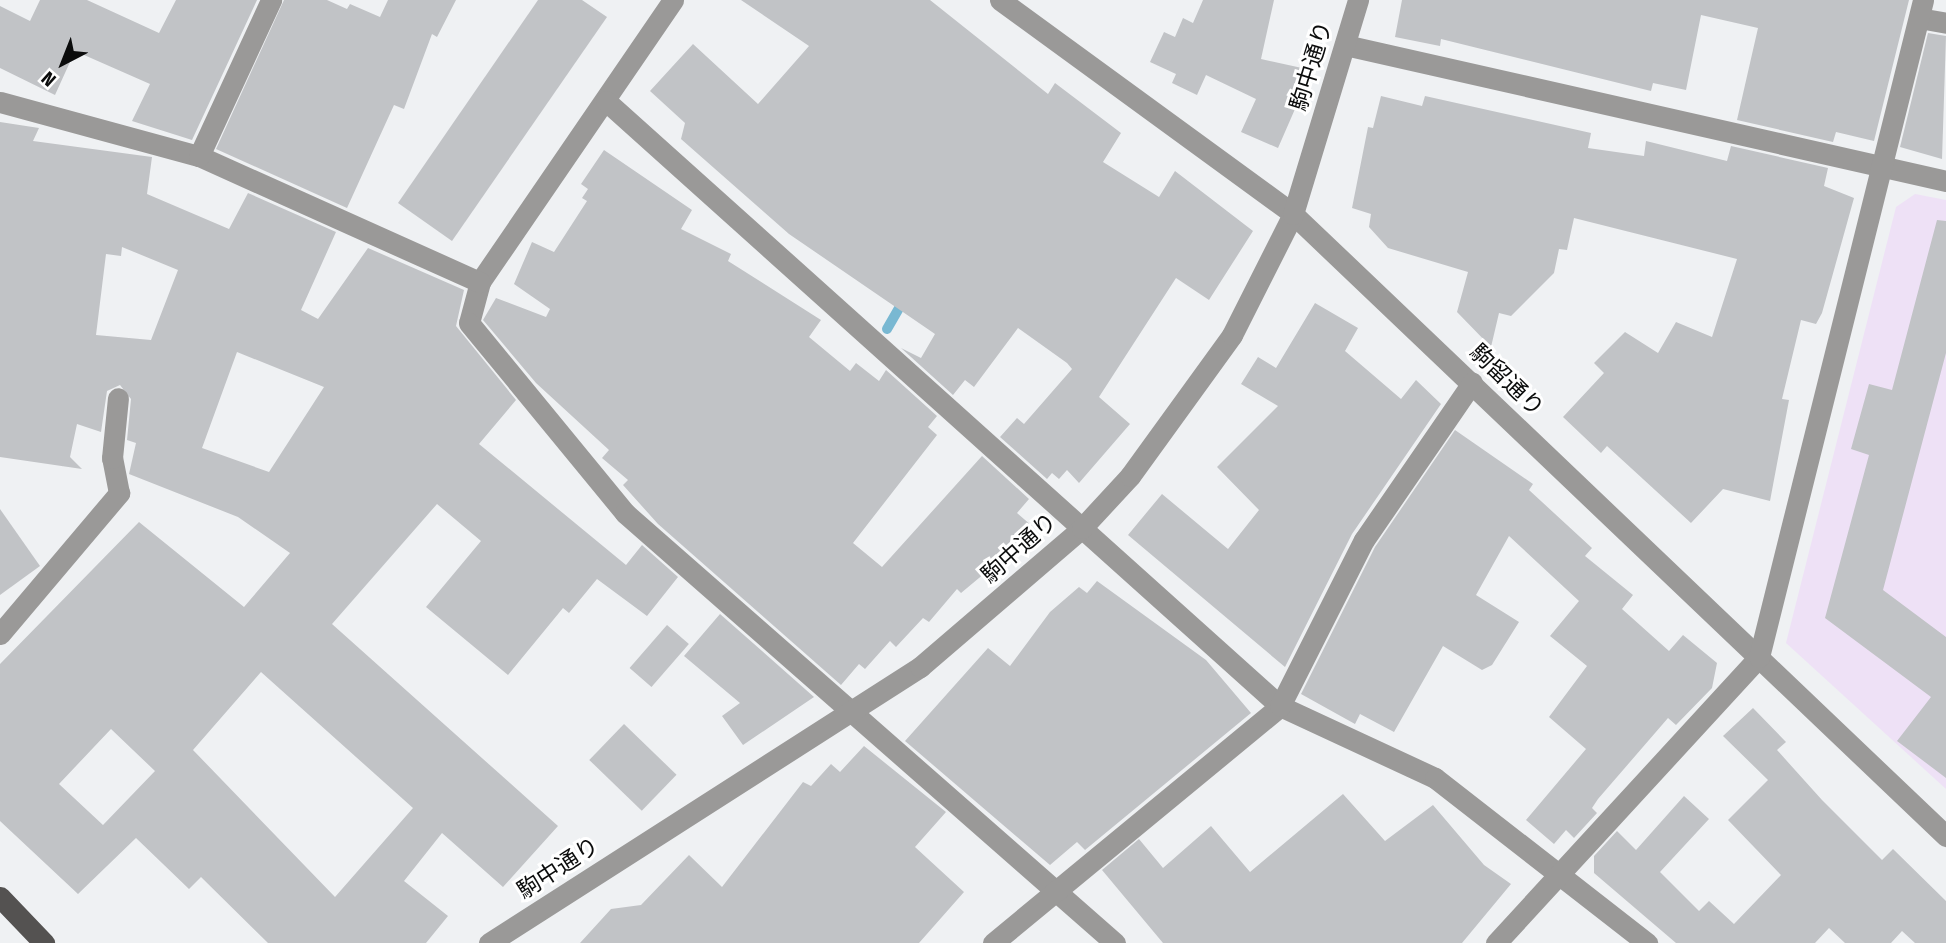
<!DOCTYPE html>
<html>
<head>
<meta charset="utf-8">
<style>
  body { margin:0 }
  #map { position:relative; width:1946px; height:943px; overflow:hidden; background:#eff1f3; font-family:"Fira Sans Condensed","Noto Sans JP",sans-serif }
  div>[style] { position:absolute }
  .education>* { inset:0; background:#eee1f6 }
  .stream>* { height:10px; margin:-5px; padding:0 5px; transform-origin:5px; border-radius:5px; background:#79b8d2 }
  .building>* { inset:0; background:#c1c3c6; transform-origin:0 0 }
  .minor>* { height:21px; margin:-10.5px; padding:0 10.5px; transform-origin:10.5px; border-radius:10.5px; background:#9a9998 }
  .major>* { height:21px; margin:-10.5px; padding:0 10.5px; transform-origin:10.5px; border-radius:10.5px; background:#545251 }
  span { translate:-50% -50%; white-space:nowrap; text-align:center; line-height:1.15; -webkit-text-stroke:6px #fff; paint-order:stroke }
  .street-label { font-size:23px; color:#0b0c0c }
  .north { position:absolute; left:28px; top:28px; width:70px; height:70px; -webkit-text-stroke:5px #fff; paint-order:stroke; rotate:222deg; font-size:19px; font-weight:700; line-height:28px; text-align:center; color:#0b0c0c }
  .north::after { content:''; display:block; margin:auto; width:24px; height:32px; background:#0b0c0c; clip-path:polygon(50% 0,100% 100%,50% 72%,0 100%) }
</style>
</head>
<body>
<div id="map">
  <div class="education">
    <div style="clip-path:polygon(1915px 194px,1946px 200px,1946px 789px,1786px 643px,1896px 207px)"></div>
  </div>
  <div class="stream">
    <div style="left:887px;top:329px;width:36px;rotate:-60deg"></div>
  </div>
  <div class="building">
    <div style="clip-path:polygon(40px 0,87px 0,159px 33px,176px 0,257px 0,192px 140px,132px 121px,150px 84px,75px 51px,55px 95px,0 68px,0 6px,30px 21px)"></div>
    <div style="clip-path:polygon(284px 0,327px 0,347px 9px,350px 4px,380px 17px,388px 0,456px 0,437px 37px,432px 34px,404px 109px,394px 105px,347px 208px,216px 149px)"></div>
    <div style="clip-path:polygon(538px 0,582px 0,607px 17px,452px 241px,398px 203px)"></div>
    <div style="clip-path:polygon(741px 0,930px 0,1048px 94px,1055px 83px,1121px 133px,1103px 162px,1159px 197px,1175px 171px,1253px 231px,1209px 300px,1176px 278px,1099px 397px,1130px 424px,1079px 483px,1067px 470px,1059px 479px,1052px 473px,1047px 479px,1000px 437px,1017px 418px,1024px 424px,1072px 369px,1067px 363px,1018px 328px,974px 387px,965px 380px,953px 395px,901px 348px,921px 358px,935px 334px,789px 234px,681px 139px,685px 123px,650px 91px,693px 44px,758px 104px,809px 46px)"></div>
    <div style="clip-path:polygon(1203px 0,1274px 0,1261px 59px,1302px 68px,1293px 89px,1302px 93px,1278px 148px,1241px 132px,1256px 99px,1206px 75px,1197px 95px,1172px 83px,1176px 74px,1150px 62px,1164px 32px,1175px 37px,1183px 18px,1193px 23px)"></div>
    <div style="clip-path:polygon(1402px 0,1909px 0,1874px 141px,1836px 132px,1833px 142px,1737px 120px,1758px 28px,1701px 15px,1686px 90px,1653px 83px,1651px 91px,1441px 39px,1440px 46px,1395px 37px)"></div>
    <div style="clip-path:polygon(1928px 33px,1946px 36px,1942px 159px,1900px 147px)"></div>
    <div style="clip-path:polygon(1381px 96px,1422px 106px,1425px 96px,1591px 133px,1588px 148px,1644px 156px,1646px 141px,1727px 161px,1731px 146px,1828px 168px,1824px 186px,1854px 198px,1822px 313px,1816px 324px,1801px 320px,1782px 399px,1789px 400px,1770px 501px,1723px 489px,1691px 523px,1607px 446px,1601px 453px,1563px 417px,1604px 373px,1594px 363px,1625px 332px,1658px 353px,1676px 322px,1712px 337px,1737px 259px,1574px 218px,1567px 250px,1559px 249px,1554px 273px,1511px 316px,1499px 313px,1491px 347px,1457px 312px,1468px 272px,1388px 248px,1369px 227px,1371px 214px,1352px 208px,1368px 127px,1373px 128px)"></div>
    <div style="clip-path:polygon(evenodd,0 122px,39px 128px,33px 141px,152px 157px,147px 194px,229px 229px,248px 193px,336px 232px,301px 310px,318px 319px,368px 248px,464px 290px,456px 326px,516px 400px,479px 444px,626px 565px,642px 545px,678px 577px,647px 616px,597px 579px,569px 613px,563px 608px,508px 675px,426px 607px,481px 541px,437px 504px,332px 624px,558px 826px,503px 887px,442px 833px,404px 881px,448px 916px,426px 943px,268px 943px,201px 877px,189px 889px,136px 838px,78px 894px,0 821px,0 664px,139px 522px,244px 607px,290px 553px,238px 517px,129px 474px,136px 443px,127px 440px,131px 399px,120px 385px,107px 391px,101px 432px,77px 424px,70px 457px,82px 469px,0 457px,0 122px,122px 247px,178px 270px,151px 340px,96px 335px,106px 254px,121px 256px,122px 247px,0 122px,237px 352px,324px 387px,269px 472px,202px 448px,237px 352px,0 122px,261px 672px,413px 808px,335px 897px,193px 750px,261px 672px,0 122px,111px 729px,155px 771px,103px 825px,59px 784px,111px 729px)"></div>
    <div style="clip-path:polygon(604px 150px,692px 210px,681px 229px,731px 254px,728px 261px,821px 320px,809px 337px,850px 371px,856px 363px,879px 381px,886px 370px,937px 416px,928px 427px,937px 435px,853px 543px,882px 567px,982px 456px,1029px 499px,1017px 513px,1032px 526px,1009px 553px,961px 593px,957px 589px,929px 622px,923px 618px,896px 647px,890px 641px,865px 669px,859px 664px,841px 685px,658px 524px,623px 485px,628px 480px,602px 458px,609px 450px,536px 383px,483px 320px,496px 298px,546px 317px,550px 309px,514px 284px,532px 242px,554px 252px,587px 201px,582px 198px,588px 189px,581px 184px)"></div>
    <div style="clip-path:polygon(1937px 220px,1946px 221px,1946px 353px,1883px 590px,1946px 637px,1946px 778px,1897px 741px,1931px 697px,1825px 618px,1869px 455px,1851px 449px,1869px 384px,1892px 390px)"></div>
    <div style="clip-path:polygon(1315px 303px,1358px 328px,1345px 351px,1401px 399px,1416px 380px,1441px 404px,1352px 534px,1285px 667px,1128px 535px,1162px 494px,1228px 549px,1259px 510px,1217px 467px,1278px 406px,1241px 384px,1258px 357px,1276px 368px)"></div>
    <div style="clip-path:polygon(1455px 430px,1533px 484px,1529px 490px,1592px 548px,1585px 556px,1633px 595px,1622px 609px,1669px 651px,1683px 635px,1717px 663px,1712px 688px,1676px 725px,1668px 718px,1598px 799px,1592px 808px,1597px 813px,1574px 838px,1566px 830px,1554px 844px,1526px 820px,1586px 749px,1549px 717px,1587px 666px,1550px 636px,1579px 601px,1509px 536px,1476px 595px,1519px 622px,1492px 665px,1482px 670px,1443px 646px,1394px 732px,1360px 714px,1355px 724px,1301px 694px,1375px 547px)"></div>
    <div style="clip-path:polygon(0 509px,40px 566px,0 595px)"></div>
    <div style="clip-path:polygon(1097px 581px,1206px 660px,1251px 713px,1085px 850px,1077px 842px,1050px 865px,905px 741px,988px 648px,1010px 666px,1050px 612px,1079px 587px,1087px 593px)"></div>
    <div style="clip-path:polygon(720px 614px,814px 697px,743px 745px,722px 716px,740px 703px,684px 656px)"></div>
    <div style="left:667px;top:625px;width:29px;height:57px;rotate:41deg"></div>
    <div style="clip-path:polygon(1753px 708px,1786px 742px,1777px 750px,1822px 800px,1882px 860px,1893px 849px,1946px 901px,1946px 943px,1915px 943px,1902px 931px,1891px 943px,1845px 943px,1829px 928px,1815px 943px,1676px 943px,1594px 873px,1594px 856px,1617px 831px,1636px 850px,1684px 796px,1709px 819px,1660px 872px,1699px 911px,1709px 901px,1734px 924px,1781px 875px,1728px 820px,1768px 780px,1723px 736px)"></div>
    <div style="left:624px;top:724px;width:73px;height:50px;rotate:44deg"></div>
    <div style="clip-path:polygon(864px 746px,946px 812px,915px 847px,964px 892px,919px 943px,580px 943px,611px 909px,641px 905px,689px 855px,722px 887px,803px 782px,811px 786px,831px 764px,840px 772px)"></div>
    <div style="clip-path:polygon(1343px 794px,1385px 841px,1433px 805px,1484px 865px,1511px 884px,1462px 943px,1163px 943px,1102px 870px,1139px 839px,1163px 868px,1211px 826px,1250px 872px)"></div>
  </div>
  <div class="minor">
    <div style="left:673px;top:0;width:342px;rotate:124.4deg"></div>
    <div style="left:480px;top:282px;width:42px;rotate:105deg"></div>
    <div style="left:469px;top:323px;width:246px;rotate:50.6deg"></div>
    <div style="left:625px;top:513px;width:652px;rotate:41.27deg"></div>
    <div style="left:1000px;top:0;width:363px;rotate:36.1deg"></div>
    <div style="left:1293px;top:214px;width:902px;rotate:43.61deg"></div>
    <div style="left:1919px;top:18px;width:27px;rotate:10deg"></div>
    <div style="left:1345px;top:45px;width:616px;rotate:12.75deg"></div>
    <div style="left:606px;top:101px;width:906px;rotate:41.91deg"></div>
    <div style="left:1280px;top:706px;width:171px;rotate:24.9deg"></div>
    <div style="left:1435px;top:778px;width:269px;rotate:37.9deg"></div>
    <div style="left:0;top:102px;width:206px;rotate:15.2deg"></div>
    <div style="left:199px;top:156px;width:308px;rotate:24.2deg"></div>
    <div style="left:199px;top:156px;width:172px;rotate:-65.2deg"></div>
    <div style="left:0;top:634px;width:185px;rotate:-49.8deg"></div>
    <div style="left:119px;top:493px;width:36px;rotate:-101deg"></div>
    <div style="left:112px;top:458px;width:60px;rotate:-84.3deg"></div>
    <div style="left:489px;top:943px;width:512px;rotate:-32.63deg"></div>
    <div style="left:920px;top:667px;width:213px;rotate:-40.6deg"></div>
    <div style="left:1082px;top:528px;width:71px;rotate:-47.3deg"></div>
    <div style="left:1130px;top:476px;width:174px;rotate:-54.1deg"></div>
    <div style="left:1232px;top:335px;width:136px;rotate:-63.2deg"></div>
    <div style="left:1293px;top:214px;width:224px;rotate:-73.1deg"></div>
    <div style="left:993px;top:943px;width:372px;rotate:-39.5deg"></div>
    <div style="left:1280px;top:706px;width:186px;rotate:-63.2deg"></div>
    <div style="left:1364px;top:540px;width:191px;rotate:-55.5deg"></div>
    <div style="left:1496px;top:943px;width:389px;rotate:-47.4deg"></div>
    <div style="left:1759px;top:657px;width:677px;rotate:-75.98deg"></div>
  </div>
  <div class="major">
    <div style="left:0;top:897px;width:64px;rotate:46.3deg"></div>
  </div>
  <div class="street-label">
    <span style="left:1311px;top:66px;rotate:-73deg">駒中通り</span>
    <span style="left:1507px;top:380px;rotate:44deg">駒留通り</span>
    <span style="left:1019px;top:548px;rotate:-42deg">駒中通り</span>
    <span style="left:558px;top:868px;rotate:-33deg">駒中通り</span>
  </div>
  <div class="north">N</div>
</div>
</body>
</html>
